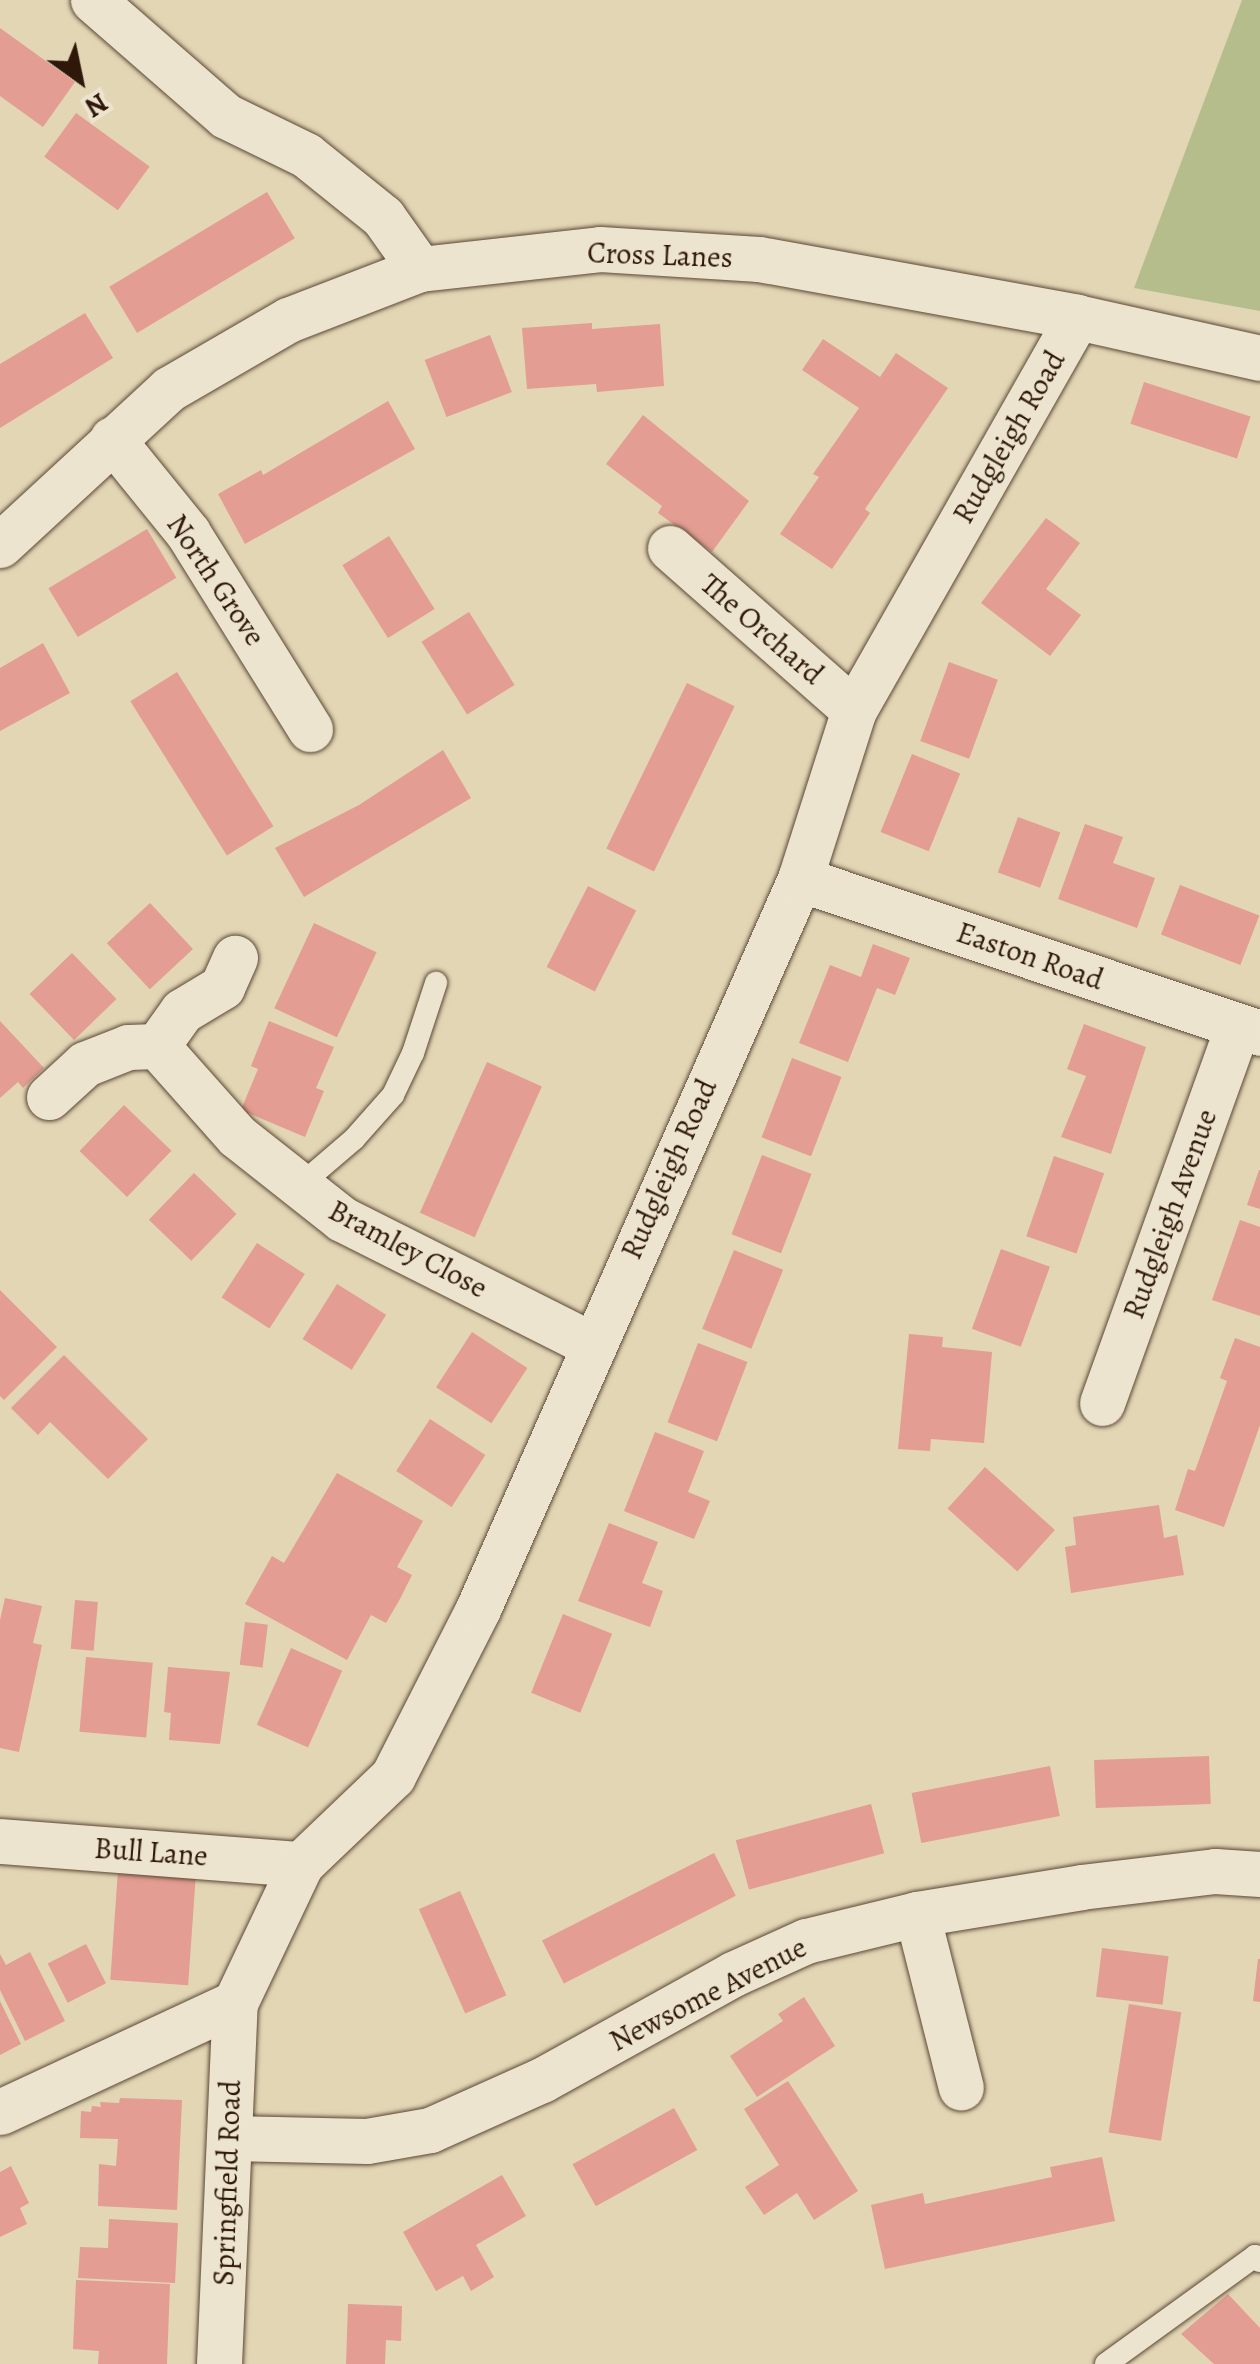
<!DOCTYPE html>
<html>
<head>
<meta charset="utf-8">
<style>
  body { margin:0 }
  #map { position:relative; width:1260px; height:2364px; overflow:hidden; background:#e2d6b5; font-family:Alegreya,serif }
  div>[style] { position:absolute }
  .green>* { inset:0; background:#b5bd8c }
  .building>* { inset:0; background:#e39d92; transform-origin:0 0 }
  .roads { filter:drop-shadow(0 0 2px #5c4835) drop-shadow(0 0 2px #5c4835) }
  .service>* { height:22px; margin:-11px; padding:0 11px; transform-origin:11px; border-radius:11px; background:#ece4cf }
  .minor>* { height:45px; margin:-22.5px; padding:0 22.5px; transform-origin:22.5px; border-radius:22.5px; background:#ece4cf }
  span { translate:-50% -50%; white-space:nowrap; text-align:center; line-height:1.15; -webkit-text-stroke:8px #ece4cf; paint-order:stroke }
  .street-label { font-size:30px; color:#2f180a }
  .north { position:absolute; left:30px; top:30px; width:100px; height:100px; -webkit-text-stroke:8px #ece4cf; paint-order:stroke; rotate:147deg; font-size:28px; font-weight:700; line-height:40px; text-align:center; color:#2f180a }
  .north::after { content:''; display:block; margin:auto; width:35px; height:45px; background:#2f180a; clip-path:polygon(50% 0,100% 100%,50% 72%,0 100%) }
</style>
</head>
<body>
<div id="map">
  <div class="green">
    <div style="clip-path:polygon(1242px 0,1260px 0,1260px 311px,1134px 288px)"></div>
  </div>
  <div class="building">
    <div style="clip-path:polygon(0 28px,75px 82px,43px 127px,0 96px)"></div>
    <div style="left:76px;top:113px;width:91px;height:54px;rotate:36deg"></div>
    <div style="left:267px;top:192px;width:54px;height:184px;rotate:59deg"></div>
    <div style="clip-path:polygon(85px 313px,113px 358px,0 428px,0 364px)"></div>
    <div style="clip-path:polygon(592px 323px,592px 329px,660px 324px,664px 386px,597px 392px,596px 384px,527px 389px,522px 328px)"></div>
    <div style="left:490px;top:335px;width:61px;height:70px;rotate:69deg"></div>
    <div style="clip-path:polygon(823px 339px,880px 377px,896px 353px,948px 388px,865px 509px,870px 513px,832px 569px,780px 534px,819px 477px,813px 474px,859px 408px,802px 370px)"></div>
    <div style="left:1144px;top:382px;width:112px;height:44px;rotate:18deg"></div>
    <div style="clip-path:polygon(388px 401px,415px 449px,245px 544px,218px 494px,261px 470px,263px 475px)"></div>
    <div style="clip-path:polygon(643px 415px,749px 501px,712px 552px,658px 513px,662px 506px,606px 464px)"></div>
    <div style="clip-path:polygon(1046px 518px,1080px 543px,1046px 589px,1081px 615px,1050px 656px,981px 603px)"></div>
    <div style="left:147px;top:529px;width:57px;height:115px;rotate:59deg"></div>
    <div style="left:389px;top:536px;width:86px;height:55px;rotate:58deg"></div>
    <div style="left:469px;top:612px;width:86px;height:56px;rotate:58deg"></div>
    <div style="clip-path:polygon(43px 643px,70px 693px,0 731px,0 668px)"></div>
    <div style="left:949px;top:662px;width:52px;height:84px;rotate:20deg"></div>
    <div style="left:177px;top:672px;width:182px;height:55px;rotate:58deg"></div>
    <div style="left:687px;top:683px;width:53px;height:184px;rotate:26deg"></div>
    <div style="clip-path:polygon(443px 750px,471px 798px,304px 897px,275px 848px,359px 805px)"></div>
    <div style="left:912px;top:754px;width:52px;height:84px;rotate:22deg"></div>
    <div style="left:1018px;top:817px;width:45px;height:59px;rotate:20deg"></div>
    <div style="clip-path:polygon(1085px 824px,1123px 837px,1113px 863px,1155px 878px,1137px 928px,1058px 899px)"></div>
    <div style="left:1180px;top:885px;width:85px;height:53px;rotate:21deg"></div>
    <div style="left:588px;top:886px;width:54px;height:91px;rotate:27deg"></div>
    <div style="left:150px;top:903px;width:63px;height:59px;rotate:47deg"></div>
    <div style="left:314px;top:923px;width:69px;height:94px;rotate:25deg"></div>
    <div style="clip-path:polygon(873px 944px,910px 958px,895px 995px,877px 988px,848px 1062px,799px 1043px,830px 965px,861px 977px)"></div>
    <div style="left:72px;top:953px;width:64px;height:59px;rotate:46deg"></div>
    <div style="clip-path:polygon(0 1021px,44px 1068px,23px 1088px,18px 1082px,0 1098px)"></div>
    <div style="clip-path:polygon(269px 1021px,334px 1047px,316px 1088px,324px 1091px,305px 1137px,241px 1110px,258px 1069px,251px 1066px)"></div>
    <div style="clip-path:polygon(1084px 1024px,1146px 1047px,1111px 1154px,1061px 1137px,1086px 1076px,1067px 1069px)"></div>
    <div style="left:792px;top:1058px;width:53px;height:85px;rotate:21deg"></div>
    <div style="left:487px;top:1062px;width:60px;height:165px;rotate:24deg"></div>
    <div style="left:124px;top:1105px;width:66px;height:64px;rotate:44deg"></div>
    <div style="left:762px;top:1155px;width:53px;height:85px;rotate:21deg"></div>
    <div style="left:1054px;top:1156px;width:53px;height:85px;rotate:19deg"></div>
    <div style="clip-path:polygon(1259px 1170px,1260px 1170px,1260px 1209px,1247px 1205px)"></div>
    <div style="left:194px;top:1173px;width:59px;height:65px;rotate:44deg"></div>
    <div style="clip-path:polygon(1240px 1220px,1260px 1227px,1260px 1316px,1212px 1300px)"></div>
    <div style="left:257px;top:1243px;width:57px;height:65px;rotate:33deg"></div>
    <div style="left:1001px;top:1249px;width:52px;height:85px;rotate:20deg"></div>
    <div style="left:734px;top:1250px;width:53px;height:85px;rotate:22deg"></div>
    <div style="left:337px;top:1284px;width:58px;height:65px;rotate:32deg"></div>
    <div style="clip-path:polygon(0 1290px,57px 1347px,4px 1400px,0 1396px)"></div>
    <div style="left:472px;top:1332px;width:66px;height:66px;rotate:33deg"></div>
    <div style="clip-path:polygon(909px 1334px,943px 1337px,942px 1347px,992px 1352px,984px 1443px,931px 1439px,930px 1451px,898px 1449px)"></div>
    <div style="clip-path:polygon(1235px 1338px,1260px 1347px,1260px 1425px,1224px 1527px,1175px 1510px,1188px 1469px,1195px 1471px,1227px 1381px,1220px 1378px)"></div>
    <div style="left:698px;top:1343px;width:53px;height:85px;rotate:21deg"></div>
    <div style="clip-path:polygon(64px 1355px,148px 1439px,108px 1479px,50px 1422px,38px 1435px,11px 1408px)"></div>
    <div style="left:430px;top:1419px;width:66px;height:62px;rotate:33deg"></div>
    <div style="clip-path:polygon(655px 1432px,704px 1451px,688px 1492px,710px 1501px,694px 1539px,624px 1511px)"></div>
    <div style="left:985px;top:1467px;width:94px;height:56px;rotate:42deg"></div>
    <div style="clip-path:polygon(337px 1473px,423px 1521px,397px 1567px,412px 1575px,400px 1599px,386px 1623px,371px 1615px,347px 1660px,245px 1604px,272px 1556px,284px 1563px)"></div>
    <div style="clip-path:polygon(1159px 1505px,1164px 1538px,1177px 1535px,1184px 1575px,1071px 1593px,1065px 1547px,1076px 1545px,1073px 1517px)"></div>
    <div style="clip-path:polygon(609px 1523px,658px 1542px,642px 1583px,663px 1591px,650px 1627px,578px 1601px)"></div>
    <div style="clip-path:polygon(5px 1598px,42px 1606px,33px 1643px,42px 1645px,19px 1752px,0 1748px,0 1620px)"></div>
    <div style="left:75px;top:1600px;width:23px;height:49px;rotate:5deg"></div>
    <div style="left:563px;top:1614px;width:53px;height:85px;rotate:22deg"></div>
    <div style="left:245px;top:1622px;width:23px;height:43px;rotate:7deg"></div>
    <div style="left:291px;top:1648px;width:56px;height:84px;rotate:24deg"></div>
    <div style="left:86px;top:1657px;width:67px;height:75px;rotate:5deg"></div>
    <div style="clip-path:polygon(168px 1667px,230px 1672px,220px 1744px,169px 1740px,171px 1713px,164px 1712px)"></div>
    <div style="left:1209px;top:1756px;width:48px;height:115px;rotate:88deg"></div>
    <div style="left:1050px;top:1766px;width:51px;height:141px;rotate:79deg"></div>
    <div style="left:871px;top:1804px;width:51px;height:140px;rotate:75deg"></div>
    <div style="left:714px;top:1853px;width:48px;height:193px;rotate:63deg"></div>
    <div style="left:118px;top:1870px;width:78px;height:110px;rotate:4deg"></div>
    <div style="left:460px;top:1891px;width:114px;height:45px;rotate:66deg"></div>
    <div style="left:86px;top:1944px;width:44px;height:43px;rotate:63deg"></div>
    <div style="left:1102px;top:1948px;width:67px;height:49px;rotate:7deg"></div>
    <div style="clip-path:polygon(30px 1952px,65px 2021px,25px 2041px,0 1990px,0 1954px,6px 1965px)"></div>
    <div style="clip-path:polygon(1258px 1959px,1260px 1959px,1260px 2002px,1253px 2001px)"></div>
    <div style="clip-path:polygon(804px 1997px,835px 2046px,757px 2097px,730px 2056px,783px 2021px,778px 2014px)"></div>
    <div style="clip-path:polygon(0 2001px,21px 2044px,0 2055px)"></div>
    <div style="left:1129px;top:2004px;width:53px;height:130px;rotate:9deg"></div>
    <div style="clip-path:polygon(788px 2081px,858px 2191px,814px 2220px,797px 2193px,764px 2215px,745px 2187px,779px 2165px,744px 2109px)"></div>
    <div style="clip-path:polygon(120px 2098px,182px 2100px,177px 2210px,98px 2206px,99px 2164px,116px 2166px,118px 2139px,80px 2138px,81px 2111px,91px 2112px,92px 2106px,101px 2107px,100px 2102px,119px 2103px)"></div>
    <div style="left:674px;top:2108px;width:48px;height:116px;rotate:61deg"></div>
    <div style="clip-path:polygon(1102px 2157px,1115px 2221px,885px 2269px,871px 2205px,923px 2193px,925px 2204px,1052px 2177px,1050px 2167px)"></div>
    <div style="clip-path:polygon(11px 2166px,29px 2203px,20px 2208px,27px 2224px,0 2237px,0 2172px)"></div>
    <div style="clip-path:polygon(502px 2175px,526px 2216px,476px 2245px,494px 2277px,471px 2291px,463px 2276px,436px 2291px,403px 2232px)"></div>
    <div style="clip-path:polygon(109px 2219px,178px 2223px,175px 2283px,78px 2278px,80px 2247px,108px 2248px)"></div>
    <div style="clip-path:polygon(76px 2280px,170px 2284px,167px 2364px,98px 2364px,99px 2351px,73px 2349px)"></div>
    <div style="clip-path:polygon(1228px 2294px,1260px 2328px,1260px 2364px,1214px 2364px,1181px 2334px)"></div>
    <div style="clip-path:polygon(348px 2304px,402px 2306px,401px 2341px,386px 2340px,385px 2364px,346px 2364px)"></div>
  </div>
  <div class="roads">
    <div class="service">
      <div style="left:298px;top:1187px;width:74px;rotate:-40.6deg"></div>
      <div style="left:354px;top:1139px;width:59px;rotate:-48.4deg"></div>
      <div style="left:393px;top:1095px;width:47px;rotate:-64.5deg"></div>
      <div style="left:413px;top:1053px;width:74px;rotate:-71.8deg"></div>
      <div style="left:1106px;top:2364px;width:184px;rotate:-35.9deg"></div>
      <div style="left:1255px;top:2256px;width:7px;rotate:45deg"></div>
    </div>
    <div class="minor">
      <div style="left:93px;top:0;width:176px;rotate:41.1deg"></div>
      <div style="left:226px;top:116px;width:89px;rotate:26deg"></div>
      <div style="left:306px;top:155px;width:99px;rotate:38.8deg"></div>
      <div style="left:383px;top:217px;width:64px;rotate:54.6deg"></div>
      <div style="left:112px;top:439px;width:121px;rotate:51deg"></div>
      <div style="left:188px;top:533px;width:231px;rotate:58.1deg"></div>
      <div style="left:0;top:545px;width:230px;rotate:-42.7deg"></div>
      <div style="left:169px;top:389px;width:138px;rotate:-30.1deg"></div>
      <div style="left:288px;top:320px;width:142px;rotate:-21.1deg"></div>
      <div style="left:420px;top:269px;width:181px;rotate:-6.3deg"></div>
      <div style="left:600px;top:249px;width:159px;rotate:3.6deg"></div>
      <div style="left:759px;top:259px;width:323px;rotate:10.3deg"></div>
      <div style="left:1077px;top:317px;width:188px;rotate:12.6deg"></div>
      <div style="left:670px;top:548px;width:245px;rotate:41.4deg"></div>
      <div style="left:800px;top:879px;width:485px;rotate:18.5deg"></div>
      <div style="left:157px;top:1046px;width:120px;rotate:48.4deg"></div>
      <div style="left:237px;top:1136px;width:134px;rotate:38.3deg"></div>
      <div style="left:342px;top:1219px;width:279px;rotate:26.7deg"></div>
      <div style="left:157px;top:1046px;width:43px;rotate:-54.5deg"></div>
      <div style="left:182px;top:1011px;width:47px;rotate:-31deg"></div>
      <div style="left:222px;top:987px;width:32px;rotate:-66deg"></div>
      <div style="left:49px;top:1097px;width:49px;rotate:-42.5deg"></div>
      <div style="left:85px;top:1064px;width:46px;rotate:-21.6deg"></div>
      <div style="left:128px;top:1047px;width:29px;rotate:-2deg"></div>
      <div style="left:1102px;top:1403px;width:401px;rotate:-70.2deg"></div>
      <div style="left:0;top:1841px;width:302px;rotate:4.4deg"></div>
      <div style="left:917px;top:1914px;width:179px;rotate:75.8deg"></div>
      <div style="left:0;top:2112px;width:259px;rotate:-24.9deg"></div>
      <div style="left:229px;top:2138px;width:138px;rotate:1.2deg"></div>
      <div style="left:367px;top:2141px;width:64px;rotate:-9.9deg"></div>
      <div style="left:430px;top:2130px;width:123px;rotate:-24.1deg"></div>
      <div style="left:542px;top:2080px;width:218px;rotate:-29deg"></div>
      <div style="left:733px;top:1974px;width:80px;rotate:-24.3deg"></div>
      <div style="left:806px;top:1941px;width:114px;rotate:-13.7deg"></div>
      <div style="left:917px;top:1914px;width:166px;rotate:-9.3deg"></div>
      <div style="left:1081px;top:1887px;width:135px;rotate:-6.8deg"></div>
      <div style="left:1215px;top:1871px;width:45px;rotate:3.8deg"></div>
      <div style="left:219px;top:2364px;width:361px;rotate:-87.5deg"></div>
      <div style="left:235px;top:2003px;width:154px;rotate:-64.6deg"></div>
      <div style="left:301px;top:1864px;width:127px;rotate:-43.7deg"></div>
      <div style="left:393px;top:1776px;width:187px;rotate:-63deg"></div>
      <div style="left:478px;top:1609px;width:798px;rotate:-66.2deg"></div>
      <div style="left:800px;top:879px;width:177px;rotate:-72.3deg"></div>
      <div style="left:854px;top:710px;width:452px;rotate:-60.4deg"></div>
    </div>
  </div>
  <div class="street-label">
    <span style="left:660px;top:255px;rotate:2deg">Cross Lanes</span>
    <span style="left:1009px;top:437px;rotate:-60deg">Rudgleigh Road</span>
    <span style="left:216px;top:580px;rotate:56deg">North Grove</span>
    <span style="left:762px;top:629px;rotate:41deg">The Orchard</span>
    <span style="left:1030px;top:956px;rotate:19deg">Easton Road</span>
    <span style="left:669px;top:1169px;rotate:-66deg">Rudgleigh Road</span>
    <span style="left:1170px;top:1214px;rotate:-70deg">Rudgleigh Avenue</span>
    <span style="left:408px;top:1249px;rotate:28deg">Bramley Close</span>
    <span style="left:151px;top:1852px;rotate:4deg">Bull Lane</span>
    <span style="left:708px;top:1994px;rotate:-27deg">Newsome Avenue</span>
    <span style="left:227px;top:2183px;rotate:-88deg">Springfield Road</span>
  </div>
  <div class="north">N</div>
</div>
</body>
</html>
